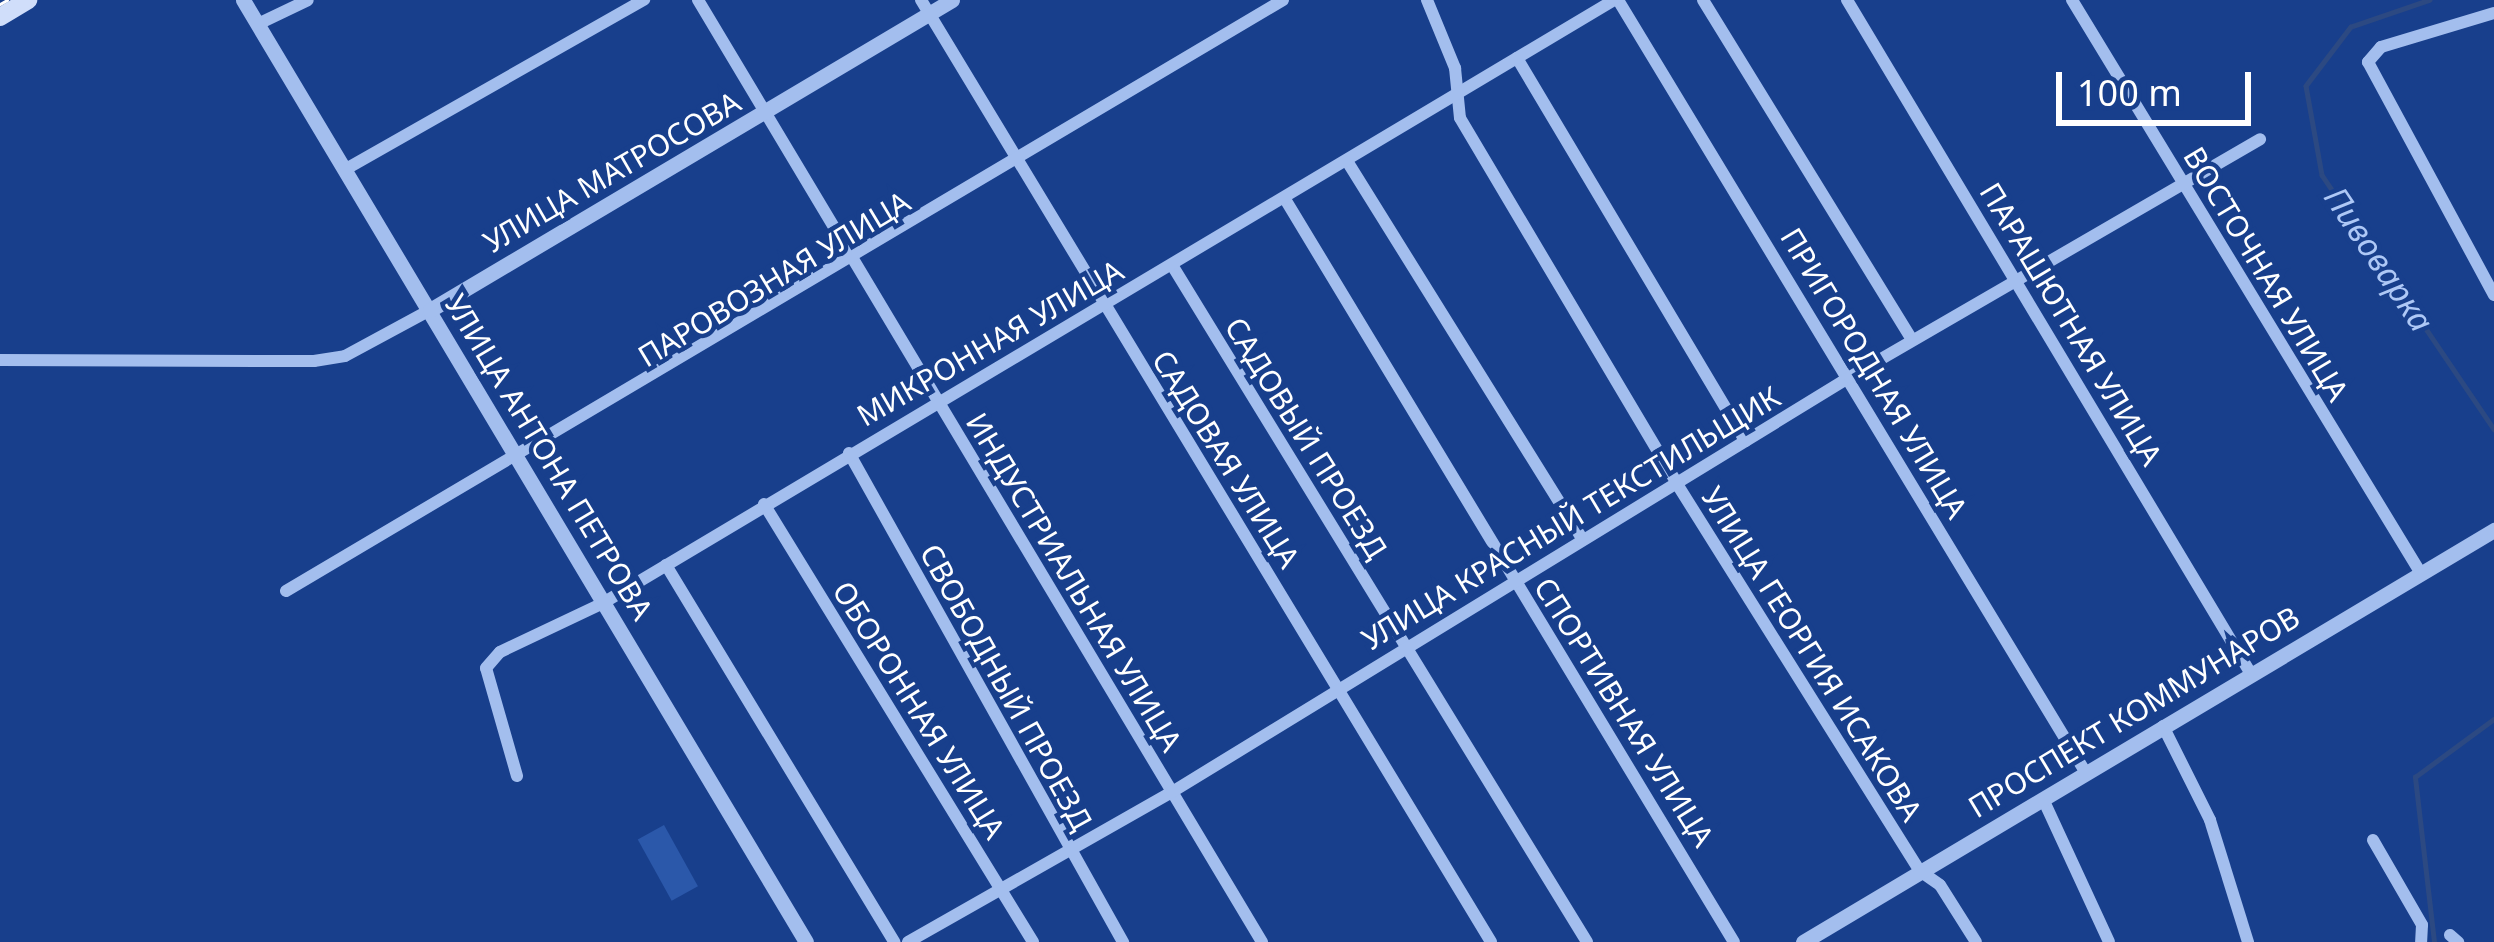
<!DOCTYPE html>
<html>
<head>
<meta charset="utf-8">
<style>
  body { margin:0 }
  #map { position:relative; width:2494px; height:942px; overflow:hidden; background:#183f8c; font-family:"Noto Sans",sans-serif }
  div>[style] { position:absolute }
  .green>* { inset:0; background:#2b58aa; transform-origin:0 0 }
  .stream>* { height:4.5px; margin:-2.25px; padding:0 2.25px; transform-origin:2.25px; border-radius:2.25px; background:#2c4982 }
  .minor>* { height:12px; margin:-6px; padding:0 6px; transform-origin:6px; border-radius:6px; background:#a3beee }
  .tertiary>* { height:15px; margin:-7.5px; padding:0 7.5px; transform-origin:7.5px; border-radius:7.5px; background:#a3beee }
  .secondary>* { height:18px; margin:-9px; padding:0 9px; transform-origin:9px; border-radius:9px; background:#d0defa }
  .tram>* { height:3px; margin:-1.5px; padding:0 1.5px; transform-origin:1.5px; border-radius:1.5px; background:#fff }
  span { translate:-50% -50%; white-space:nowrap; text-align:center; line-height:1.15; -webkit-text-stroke:9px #183f8c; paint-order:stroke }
  .street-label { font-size:30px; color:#fff }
  .water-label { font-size:33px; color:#aec8f6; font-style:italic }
  .scale { position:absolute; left:2056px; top:72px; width:195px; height:54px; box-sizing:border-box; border:6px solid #fff; border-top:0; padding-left:15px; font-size:36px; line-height:42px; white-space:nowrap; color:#fff; -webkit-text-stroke:9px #183f8c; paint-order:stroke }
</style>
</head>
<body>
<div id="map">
  <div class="green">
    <div style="left:664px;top:825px;width:70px;height:30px;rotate:61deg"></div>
  </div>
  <div class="stream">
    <div style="left:2430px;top:0;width:83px;rotate:161.1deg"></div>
    <div style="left:2351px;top:27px;width:74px;rotate:127.3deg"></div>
    <div style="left:2306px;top:86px;width:90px;rotate:79.8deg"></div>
    <div style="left:2322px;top:175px;width:307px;rotate:55.9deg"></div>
    <div style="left:2434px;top:942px;width:166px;rotate:-96.6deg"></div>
    <div style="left:2415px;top:777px;width:98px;rotate:-36.3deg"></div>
  </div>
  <div class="minor">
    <div style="left:698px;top:0;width:1098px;rotate:59.09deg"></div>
    <div style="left:921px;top:0;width:1101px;rotate:58.82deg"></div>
    <div style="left:1427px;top:0;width:74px;rotate:67.6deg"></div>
    <div style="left:1455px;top:68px;width:50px;rotate:84.3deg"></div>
    <div style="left:1460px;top:118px;width:425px;rotate:59.3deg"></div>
    <div style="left:1677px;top:484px;width:457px;rotate:57.9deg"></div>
    <div style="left:1920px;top:871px;width:24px;rotate:35deg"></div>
    <div style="left:1940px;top:885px;width:67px;rotate:57.7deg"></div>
    <div style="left:1618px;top:0;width:904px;rotate:58.81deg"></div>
    <div style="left:1703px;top:0;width:399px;rotate:58.4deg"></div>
    <div style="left:1847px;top:0;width:786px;rotate:59.06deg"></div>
    <div style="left:2072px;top:0;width:670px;rotate:58.68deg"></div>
    <div style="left:2494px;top:13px;width:118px;rotate:163.3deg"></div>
    <div style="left:2381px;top:47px;width:20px;rotate:131deg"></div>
    <div style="left:2368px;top:62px;width:265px;rotate:61.6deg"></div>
    <div style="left:258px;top:24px;width:55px;rotate:-25.6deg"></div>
    <div style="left:1517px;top:58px;width:446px;rotate:59.2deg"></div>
    <div style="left:1347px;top:161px;width:446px;rotate:58.1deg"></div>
    <div style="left:346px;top:169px;width:343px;rotate:-29.6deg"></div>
    <div style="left:1285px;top:199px;width:868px;rotate:58.86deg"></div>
    <div style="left:1172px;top:265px;width:794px;rotate:58.49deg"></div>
    <div style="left:0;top:360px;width:314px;rotate:0.2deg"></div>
    <div style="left:314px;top:361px;width:31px;rotate:-9deg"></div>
    <div style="left:345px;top:356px;width:97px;rotate:-28.4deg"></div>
    <div style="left:849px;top:453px;width:561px;rotate:60.74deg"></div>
    <div style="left:764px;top:504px;width:514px;rotate:58.44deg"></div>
    <div style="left:666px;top:565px;width:441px;rotate:58.8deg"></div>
    <div style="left:286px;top:591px;width:1159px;rotate:-30.66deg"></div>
    <div style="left:2163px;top:726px;width:105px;rotate:63.4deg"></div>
    <div style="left:2210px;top:820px;width:128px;rotate:72.7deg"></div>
    <div style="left:517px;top:776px;width:112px;rotate:-106deg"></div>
    <div style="left:486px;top:668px;width:21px;rotate:-49deg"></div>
    <div style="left:500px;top:652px;width:114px;rotate:-25.4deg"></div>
    <div style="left:603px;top:603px;width:1177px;rotate:-30.81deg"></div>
    <div style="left:2043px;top:799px;width:157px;rotate:65.2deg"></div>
    <div style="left:2373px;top:840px;width:98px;rotate:60deg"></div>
    <div style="left:2422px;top:925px;width:17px;rotate:93deg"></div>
    <div style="left:2450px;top:935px;width:11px;rotate:41deg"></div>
    <div style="left:908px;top:942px;width:304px;rotate:-29.6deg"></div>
    <div style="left:1172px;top:792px;width:795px;rotate:-31.47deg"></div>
    <div style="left:1850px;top:377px;width:474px;rotate:-30.1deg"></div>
  </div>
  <div class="tertiary">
    <div style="left:243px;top:0;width:1097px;rotate:59.13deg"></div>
    <div style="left:430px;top:310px;width:607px;rotate:-30.7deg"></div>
    <div style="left:1803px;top:942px;width:805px;rotate:-30.8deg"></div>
  </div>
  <div class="secondary">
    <div style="left:0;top:17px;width:33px;rotate:-31deg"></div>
  </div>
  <div class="tram">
    <div style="left:0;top:4px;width:8px;rotate:-30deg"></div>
  </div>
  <div class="street-label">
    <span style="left:612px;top:172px;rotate:-30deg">УЛИЦА МАТРОСОВА</span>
    <span style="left:2266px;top:274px;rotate:59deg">ВОСТОЧНАЯ УЛИЦА</span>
    <span style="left:774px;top:279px;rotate:-31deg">ПАРОВОЗНАЯ УЛИЦА</span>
    <span style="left:2071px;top:324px;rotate:59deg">ПАРАШЮТНАЯ УЛИЦА</span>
    <span style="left:990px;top:343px;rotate:-30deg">МИКРОННАЯ УЛИЦА</span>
    <span style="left:1874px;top:373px;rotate:59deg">ПРИГОРОДНАЯ УЛИЦА</span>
    <span style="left:1306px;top:438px;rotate:58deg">САДОВЫЙ ПРОЕЗД</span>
    <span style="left:549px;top:457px;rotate:59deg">УЛИЦА АНТОНА ПЕТРОВА</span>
    <span style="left:1226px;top:459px;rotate:58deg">САДОВАЯ УЛИЦА</span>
    <span style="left:1571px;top:518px;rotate:-31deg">УЛИЦА КРАСНЫЙ ТЕКСТИЛЬЩИК</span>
    <span style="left:1074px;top:582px;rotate:59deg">ИНДУСТРИАЛЬНАЯ УЛИЦА</span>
    <span style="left:1812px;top:654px;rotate:58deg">УЛИЦА ГЕОРГИЯ ИСАКОВА</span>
    <span style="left:1006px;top:687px;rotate:61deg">СВОБОДНЫЙ ПРОЕЗД</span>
    <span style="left:919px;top:710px;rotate:58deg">ОБОРОННАЯ УЛИЦА</span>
    <span style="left:1624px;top:712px;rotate:58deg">СПОРТИВНАЯ УЛИЦА</span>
    <span style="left:2134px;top:712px;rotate:-31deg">ПРОСПЕКТ КОММУНАРОВ</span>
  </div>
  <div class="water-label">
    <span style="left:2379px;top:259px;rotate:56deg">Пивоварка</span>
  </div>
  <div class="scale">100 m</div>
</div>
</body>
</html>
